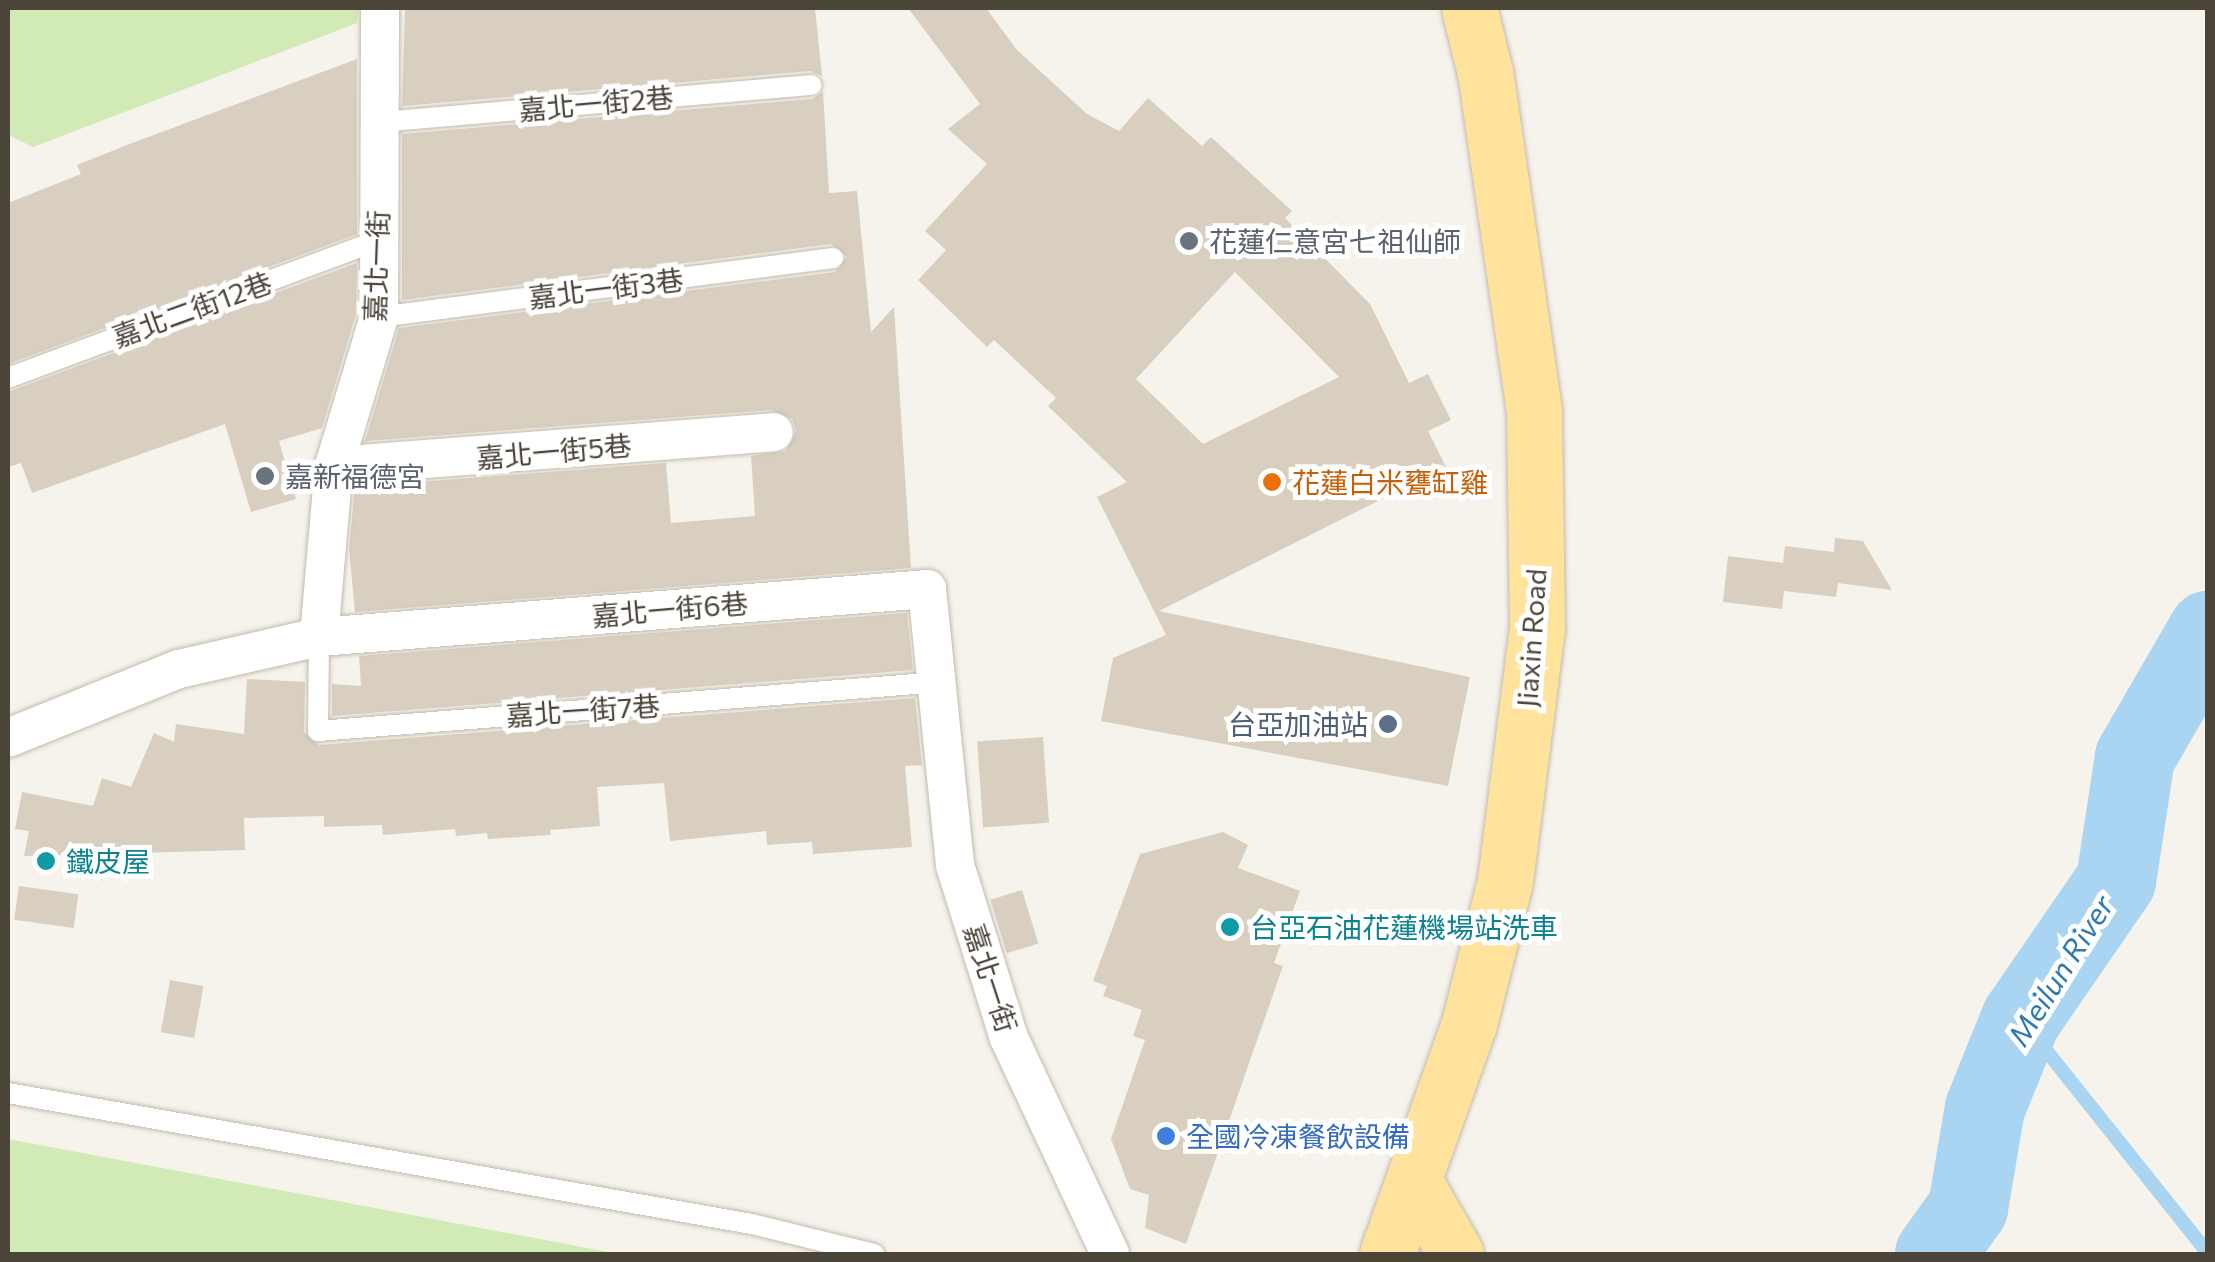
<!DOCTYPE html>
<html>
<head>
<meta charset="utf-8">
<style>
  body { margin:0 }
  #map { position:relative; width:2215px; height:1262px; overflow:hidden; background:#f6f3ec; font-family:Commissioner,"Noto Sans TC",sans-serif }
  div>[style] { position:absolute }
  .green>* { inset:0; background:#d2eab5 }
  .stream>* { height:14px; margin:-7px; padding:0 7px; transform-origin:7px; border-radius:7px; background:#a9d4f2 }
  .river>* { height:80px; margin:-40px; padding:0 40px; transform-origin:40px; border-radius:40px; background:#a9d4f2 }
  .building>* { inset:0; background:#d8cfc1; transform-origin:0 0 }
  .roads { filter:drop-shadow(0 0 2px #c2bbae) drop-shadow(0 0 2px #c2bbae) }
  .lane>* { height:20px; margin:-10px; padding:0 10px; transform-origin:10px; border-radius:10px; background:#fff }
  .street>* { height:38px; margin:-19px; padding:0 19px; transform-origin:19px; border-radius:19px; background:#fff }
  .primary>* { height:55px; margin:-27.5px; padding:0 27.5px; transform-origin:27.5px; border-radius:27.5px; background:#ffe39c }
  .dots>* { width:28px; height:28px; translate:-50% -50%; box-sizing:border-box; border:5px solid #fff; border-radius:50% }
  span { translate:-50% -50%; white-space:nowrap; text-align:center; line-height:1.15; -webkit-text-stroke:10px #fff; paint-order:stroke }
  .street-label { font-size:28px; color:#4b4439 }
  .worship-label { font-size:28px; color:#5b616d }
  .left { translate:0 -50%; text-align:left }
  .food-label { font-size:28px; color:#c56008 }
  .service-label { font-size:28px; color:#4e5e75 }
  .right { translate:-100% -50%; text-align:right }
  .culture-label { font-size:28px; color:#0d838f }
  .shop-label { font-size:28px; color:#366cbe }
  .water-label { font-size:30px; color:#2e7ab2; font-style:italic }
  .frame { position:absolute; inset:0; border:10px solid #4b4439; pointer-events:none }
</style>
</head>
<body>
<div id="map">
  <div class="green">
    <div style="clip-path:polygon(8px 8px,359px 8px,357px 23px,33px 147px,8px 135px)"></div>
    <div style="clip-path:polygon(8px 1139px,619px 1254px,8px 1254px)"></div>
  </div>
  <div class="stream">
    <div style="left:2021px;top:1019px;width:300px;rotate:51.4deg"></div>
  </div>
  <div class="river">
    <div style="left:1935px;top:1254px;width:57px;rotate:-54.3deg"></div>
    <div style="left:1968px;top:1208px;width:101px;rotate:-80.4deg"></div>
    <div style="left:1985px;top:1108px;width:96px;rotate:-68deg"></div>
    <div style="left:2021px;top:1019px;width:168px;rotate:-55.5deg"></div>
    <div style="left:2116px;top:881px;width:125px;rotate:-81.3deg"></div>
    <div style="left:2135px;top:757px;width:146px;rotate:-59.9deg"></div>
  </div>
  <div class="building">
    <div style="clip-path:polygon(405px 8px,815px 8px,822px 76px,810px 71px,402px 106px)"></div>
    <div style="clip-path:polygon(evenodd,908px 8px,986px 8px,1017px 50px,1087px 114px,1119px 131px,1148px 98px,1202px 146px,1211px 137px,1292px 211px,1285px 218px,1370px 304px,1409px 383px,1428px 374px,1451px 420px,1428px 431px,1446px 467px,1159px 611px,1470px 677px,1448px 786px,1101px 721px,1113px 658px,1166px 635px,1097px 497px,1127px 482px,1048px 406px,1056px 398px,994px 340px,987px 347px,918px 280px,946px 250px,925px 231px,987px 164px,948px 129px,980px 104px,908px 8px,1235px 272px,1339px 377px,1203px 444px,1136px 379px,1235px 272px)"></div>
    <div style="clip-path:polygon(357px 59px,357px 234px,8px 364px,8px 203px,81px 174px,77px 165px,127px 145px)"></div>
    <div style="clip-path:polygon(823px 92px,829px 193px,857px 191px,871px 332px,894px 307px,911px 568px,355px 612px,349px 549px,355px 487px,666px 463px,671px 523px,755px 516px,751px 456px,786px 451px,796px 431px,792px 419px,772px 410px,365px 441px,399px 328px,835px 272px,847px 257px,831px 244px,402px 300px,402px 134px,812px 99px)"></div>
    <div style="clip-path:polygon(357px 263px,356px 314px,322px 428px,279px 441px,296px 499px,251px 512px,225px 424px,32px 493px,21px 463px,8px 467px,8px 392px)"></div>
    <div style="clip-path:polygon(1835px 538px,1863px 541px,1892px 590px,1838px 583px,1836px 597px,1784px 591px,1782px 609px,1723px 602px,1728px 556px,1783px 563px,1785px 546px,1834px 552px)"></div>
    <div style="clip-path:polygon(907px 613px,913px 670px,332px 716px,332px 684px,361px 686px,359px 656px)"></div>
    <div style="clip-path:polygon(247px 679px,305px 682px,304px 732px,319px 745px,915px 698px,922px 765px,905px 766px,912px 847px,813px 854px,812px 842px,767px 845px,766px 831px,670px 841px,664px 783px,597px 787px,600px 826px,550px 830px,551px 835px,488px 839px,487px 833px,456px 836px,455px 829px,383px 835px,382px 825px,324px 827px,324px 816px,244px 818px,245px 850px,24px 856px,29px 831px,15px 829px,22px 792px,93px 806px,102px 778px,131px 787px,154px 733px,174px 742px,176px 724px,244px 734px)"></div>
    <div style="left:1043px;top:737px;width:86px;height:66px;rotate:86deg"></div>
    <div style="clip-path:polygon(1223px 832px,1248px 845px,1238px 868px,1300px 891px,1274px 963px,1283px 966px,1186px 1244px,1145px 1228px,1149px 1195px,1130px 1189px,1111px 1139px,1145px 1040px,1133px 1036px,1142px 1010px,1103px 996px,1107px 986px,1093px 981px,1140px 854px)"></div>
    <div style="left:19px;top:886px;width:60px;height:34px;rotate:8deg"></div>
    <div style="left:1022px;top:890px;width:56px;height:33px;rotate:73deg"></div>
    <div style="left:170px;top:980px;width:34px;height:53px;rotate:10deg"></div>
  </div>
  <div class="roads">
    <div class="lane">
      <div style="left:380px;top:122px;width:433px;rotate:-4.9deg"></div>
      <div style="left:379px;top:317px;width:458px;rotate:-7.4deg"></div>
      <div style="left:8px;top:378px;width:394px;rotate:-20.4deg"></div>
      <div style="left:319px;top:637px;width:94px;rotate:90.6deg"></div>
      <div style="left:318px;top:731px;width:625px;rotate:-4.5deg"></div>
      <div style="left:8px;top:1093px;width:755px;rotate:9.99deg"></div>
      <div style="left:752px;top:1224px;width:126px;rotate:13.8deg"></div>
    </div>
    <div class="street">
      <div style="left:334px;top:466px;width:441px;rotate:-4.4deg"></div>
      <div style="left:319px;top:637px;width:172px;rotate:-85deg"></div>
      <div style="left:334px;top:466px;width:156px;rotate:-73.2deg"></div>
      <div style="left:379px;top:317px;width:309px;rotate:-89.8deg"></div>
      <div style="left:8px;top:738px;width:184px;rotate:-22deg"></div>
      <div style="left:179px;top:669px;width:144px;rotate:-12.9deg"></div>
      <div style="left:319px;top:637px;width:610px;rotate:-4.51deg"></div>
      <div style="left:927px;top:589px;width:277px;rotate:84.2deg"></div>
      <div style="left:955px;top:865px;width:181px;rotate:72.7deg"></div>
      <div style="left:1009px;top:1038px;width:238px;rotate:64.9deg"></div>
    </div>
    <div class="primary">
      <div style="left:1417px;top:1186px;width:78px;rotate:60.2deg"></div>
      <div style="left:1387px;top:1254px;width:244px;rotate:-70.4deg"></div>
      <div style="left:1469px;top:1024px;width:147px;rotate:-75.9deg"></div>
      <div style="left:1505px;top:881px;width:255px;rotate:-82.8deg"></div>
      <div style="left:1537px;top:628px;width:217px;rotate:-90.8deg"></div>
      <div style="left:1534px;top:411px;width:342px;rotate:-98.2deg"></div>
      <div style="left:1485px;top:73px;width:67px;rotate:-103.8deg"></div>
    </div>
  </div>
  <div class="dots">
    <div style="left:1189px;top:241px;background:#6b7280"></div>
    <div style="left:265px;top:476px;background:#6b7280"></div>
    <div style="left:1272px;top:482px;background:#e8710a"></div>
    <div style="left:1388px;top:724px;background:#5c6f8a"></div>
    <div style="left:46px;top:861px;background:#0f9aa8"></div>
    <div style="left:1230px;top:927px;background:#0f9aa8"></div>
    <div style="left:1166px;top:1136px;background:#3f7fe0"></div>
  </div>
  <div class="street-label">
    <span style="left:596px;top:103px;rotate:-5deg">嘉北一街2巷</span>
    <span style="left:376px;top:266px;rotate:-88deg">嘉北一街</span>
    <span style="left:606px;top:288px;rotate:-7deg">嘉北一街3巷</span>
    <span style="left:192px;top:309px;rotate:-20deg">嘉北二街12巷</span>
    <span style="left:554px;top:451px;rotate:-5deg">嘉北一街5巷</span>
    <span style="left:670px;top:609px;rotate:-5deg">嘉北一街6巷</span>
    <span style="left:1531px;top:638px;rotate:-86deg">Jiaxin Road</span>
    <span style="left:583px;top:710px;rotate:-4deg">嘉北一街7巷</span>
    <span style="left:991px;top:978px;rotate:72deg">嘉北一街</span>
  </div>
  <div class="worship-label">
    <span class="left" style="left:1209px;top:241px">花蓮仁意宮七祖仙師</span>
    <span class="left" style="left:285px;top:476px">嘉新福德宮</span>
  </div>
  <div class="food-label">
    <span class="left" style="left:1292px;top:482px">花蓮白米甕缸雞</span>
  </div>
  <div class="service-label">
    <span class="right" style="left:1368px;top:724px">台亞加油站</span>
  </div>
  <div class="culture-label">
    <span class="left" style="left:66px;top:861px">鐵皮屋</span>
    <span class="left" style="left:1250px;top:927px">台亞石油花蓮機場站洗車</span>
  </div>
  <div class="shop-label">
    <span class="left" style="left:1186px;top:1136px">全國冷凍餐飲設備</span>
  </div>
  <div class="water-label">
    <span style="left:2060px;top:970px;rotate:-58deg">Meilun River</span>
  </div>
  <div class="frame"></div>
</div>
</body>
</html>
